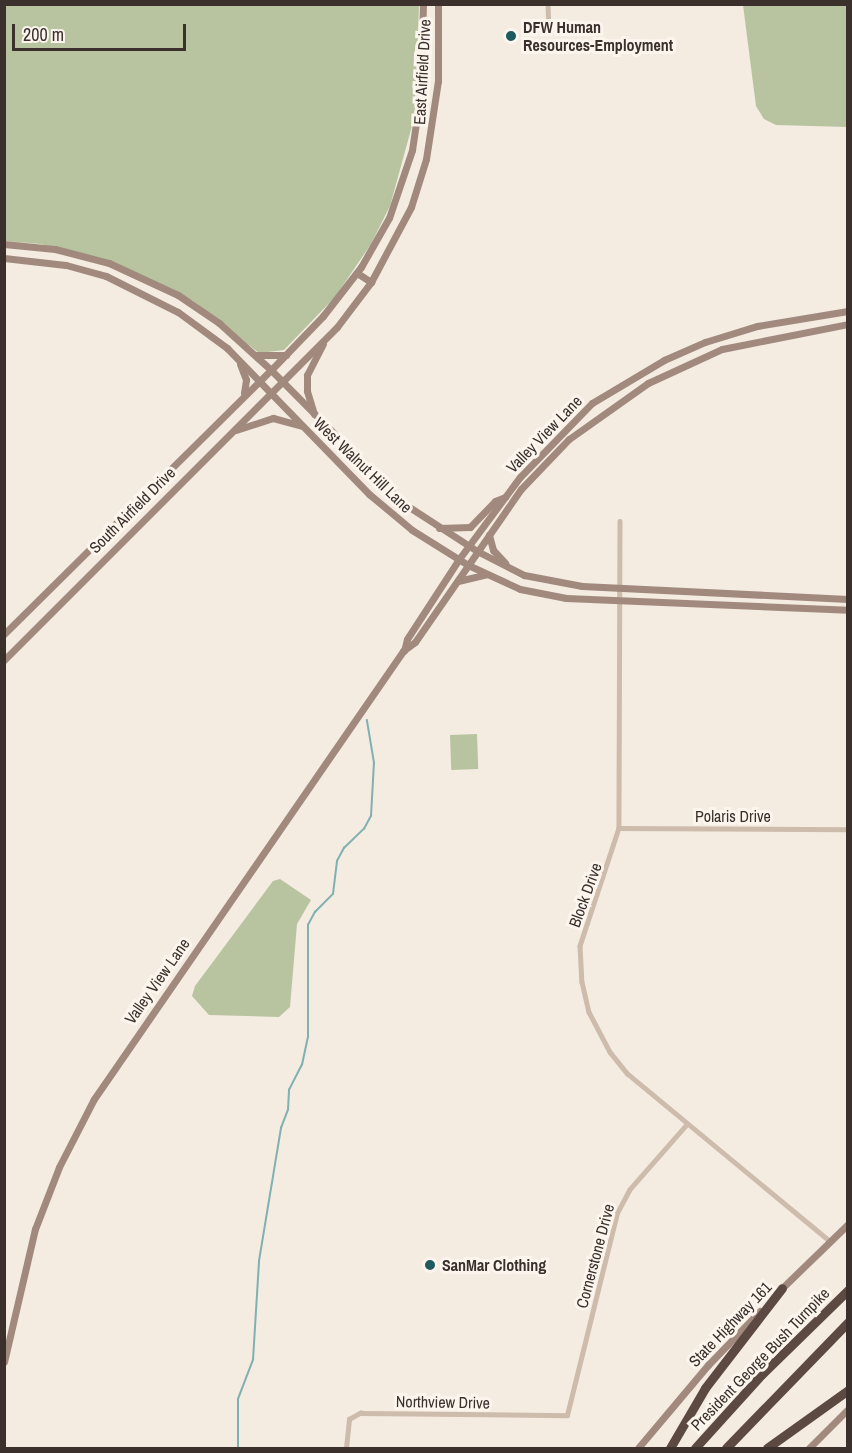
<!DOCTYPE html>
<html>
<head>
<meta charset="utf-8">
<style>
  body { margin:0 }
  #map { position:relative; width:852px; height:1453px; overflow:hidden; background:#f4ebe1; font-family:"Archivo Narrow",sans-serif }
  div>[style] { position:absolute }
  .green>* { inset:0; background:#b8c4a0; transform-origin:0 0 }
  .stream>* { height:1.5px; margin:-0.75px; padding:0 0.75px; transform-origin:0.75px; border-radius:0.75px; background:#7fb0b2 }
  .street>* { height:4.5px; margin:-2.25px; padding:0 2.25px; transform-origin:2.25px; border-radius:2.25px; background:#cdbbac }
  .secondary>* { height:7px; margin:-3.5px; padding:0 3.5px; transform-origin:3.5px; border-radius:3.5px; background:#a18a7d }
  .highway>* { height:9px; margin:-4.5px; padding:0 4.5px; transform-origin:4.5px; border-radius:4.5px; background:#5c4a42 }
  .dots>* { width:16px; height:16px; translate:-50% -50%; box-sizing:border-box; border:3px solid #fbf5ee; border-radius:50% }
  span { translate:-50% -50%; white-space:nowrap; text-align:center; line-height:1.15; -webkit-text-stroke:6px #fbf5ee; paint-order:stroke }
  .poi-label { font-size:16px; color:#3b302b; font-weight:700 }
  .left { translate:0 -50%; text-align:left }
  .street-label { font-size:16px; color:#3b302b }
  .frame { position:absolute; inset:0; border:6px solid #3b302b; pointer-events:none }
  .scale { position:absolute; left:12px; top:24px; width:174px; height:27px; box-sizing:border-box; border:3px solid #3b302b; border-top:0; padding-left:8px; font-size:18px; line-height:21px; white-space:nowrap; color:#3b302b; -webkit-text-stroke:4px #fbf5ee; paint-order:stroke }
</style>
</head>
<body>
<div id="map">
  <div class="green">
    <div style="clip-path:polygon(5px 5px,419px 5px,415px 115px,390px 206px,371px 244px,335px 297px,284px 350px,259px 353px,193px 301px,114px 262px,41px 244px,5px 241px)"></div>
    <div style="clip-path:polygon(743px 5px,847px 5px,847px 127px,776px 125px,764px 119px,756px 106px)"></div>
    <div style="left:477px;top:734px;width:35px;height:27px;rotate:88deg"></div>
    <div style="clip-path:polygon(280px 879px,311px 900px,297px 924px,290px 1007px,279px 1017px,209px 1015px,192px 996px,195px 986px,273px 881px)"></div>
  </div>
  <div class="stream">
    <div style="left:238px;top:1448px;width:49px;rotate:-90deg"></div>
    <div style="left:238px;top:1399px;width:42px;rotate:-69deg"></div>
    <div style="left:253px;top:1360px;width:99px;rotate:-86.5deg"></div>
    <div style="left:259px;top:1261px;width:135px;rotate:-80.6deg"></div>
    <div style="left:281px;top:1128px;width:19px;rotate:-69deg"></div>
    <div style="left:288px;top:1110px;width:20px;rotate:-87deg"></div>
    <div style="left:289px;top:1090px;width:28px;rotate:-63deg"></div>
    <div style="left:302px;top:1065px;width:29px;rotate:-78deg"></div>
    <div style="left:308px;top:1037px;width:112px;rotate:-90deg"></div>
    <div style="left:308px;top:925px;width:15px;rotate:-62deg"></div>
    <div style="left:315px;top:912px;width:25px;rotate:-45deg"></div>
    <div style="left:333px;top:894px;width:33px;rotate:-83deg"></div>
    <div style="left:337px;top:861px;width:15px;rotate:-62deg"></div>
    <div style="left:344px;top:848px;width:28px;rotate:-44deg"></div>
    <div style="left:364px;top:829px;width:15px;rotate:-62deg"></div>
    <div style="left:371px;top:816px;width:53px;rotate:-86.8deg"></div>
    <div style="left:374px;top:763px;width:43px;rotate:-99.5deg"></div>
  </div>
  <div class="street">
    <div style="left:548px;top:4px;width:29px;rotate:88deg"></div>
    <div style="left:620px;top:521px;width:307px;rotate:90.2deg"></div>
    <div style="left:619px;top:828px;width:124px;rotate:108.3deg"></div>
    <div style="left:580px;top:946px;width:36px;rotate:87deg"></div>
    <div style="left:582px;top:982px;width:31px;rotate:77deg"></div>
    <div style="left:589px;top:1012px;width:45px;rotate:62.3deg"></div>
    <div style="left:610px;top:1052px;width:28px;rotate:51deg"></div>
    <div style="left:628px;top:1074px;width:262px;rotate:39.6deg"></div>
    <div style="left:619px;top:828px;width:229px;rotate:0.3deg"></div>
    <div style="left:346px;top:1448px;width:29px;rotate:-84deg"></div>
    <div style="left:349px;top:1419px;width:13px;rotate:-29deg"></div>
    <div style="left:360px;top:1413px;width:207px;rotate:0.6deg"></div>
    <div style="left:567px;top:1415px;width:208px;rotate:-76.1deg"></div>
    <div style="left:617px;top:1213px;width:26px;rotate:-62deg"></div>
    <div style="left:629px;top:1190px;width:88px;rotate:-48.7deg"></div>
  </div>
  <div class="secondary">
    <div style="left:4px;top:244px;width:51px;rotate:5.6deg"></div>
    <div style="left:55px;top:249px;width:56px;rotate:14.5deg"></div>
    <div style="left:109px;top:263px;width:76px;rotate:24.9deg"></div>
    <div style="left:178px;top:295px;width:50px;rotate:34.3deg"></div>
    <div style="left:219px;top:323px;width:70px;rotate:42.1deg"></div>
    <div style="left:271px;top:370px;width:187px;rotate:45.2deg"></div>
    <div style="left:403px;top:503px;width:88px;rotate:33deg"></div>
    <div style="left:477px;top:551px;width:53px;rotate:27.1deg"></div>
    <div style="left:524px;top:575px;width:59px;rotate:10.7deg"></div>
    <div style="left:582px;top:586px;width:266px;rotate:2.8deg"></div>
    <div style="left:4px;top:258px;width:62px;rotate:6.4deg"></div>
    <div style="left:66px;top:265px;width:41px;rotate:15.4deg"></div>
    <div style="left:106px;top:276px;width:80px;rotate:26.6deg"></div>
    <div style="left:178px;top:312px;width:61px;rotate:36.3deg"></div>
    <div style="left:227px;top:348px;width:204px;rotate:45.8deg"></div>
    <div style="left:369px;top:494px;width:56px;rotate:39.9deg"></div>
    <div style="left:412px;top:530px;width:66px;rotate:32deg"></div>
    <div style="left:468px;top:565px;width:57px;rotate:24.8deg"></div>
    <div style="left:520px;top:589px;width:47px;rotate:11.1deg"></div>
    <div style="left:566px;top:598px;width:282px;rotate:2.4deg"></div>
    <div style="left:357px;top:273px;width:17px;rotate:33deg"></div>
    <div style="left:256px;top:355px;width:30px"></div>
    <div style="left:240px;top:364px;width:17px;rotate:69deg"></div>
    <div style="left:246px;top:380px;width:13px;rotate:99deg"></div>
    <div style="left:314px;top:414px;width:24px;rotate:-107deg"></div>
    <div style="left:307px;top:391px;width:16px;rotate:-90deg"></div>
    <div style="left:307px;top:375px;width:35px;rotate:-63deg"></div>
    <div style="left:236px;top:430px;width:39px;rotate:-18deg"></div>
    <div style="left:273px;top:418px;width:30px;rotate:15deg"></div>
    <div style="left:439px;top:528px;width:31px;rotate:-2deg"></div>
    <div style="left:470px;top:527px;width:36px;rotate:-46deg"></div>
    <div style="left:495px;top:501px;width:11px;rotate:-22deg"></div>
    <div style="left:489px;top:535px;width:16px;rotate:75deg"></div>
    <div style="left:493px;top:550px;width:18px;rotate:47deg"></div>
    <div style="left:458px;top:581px;width:28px;rotate:-13deg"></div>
    <div style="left:4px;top:634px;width:375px;rotate:-44.7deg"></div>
    <div style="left:271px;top:370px;width:75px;rotate:-46.1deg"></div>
    <div style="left:323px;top:316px;width:62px;rotate:-52.2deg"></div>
    <div style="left:361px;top:267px;width:56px;rotate:-60.3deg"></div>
    <div style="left:389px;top:218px;width:72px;rotate:-71.3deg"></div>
    <div style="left:412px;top:150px;width:61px;rotate:-81.5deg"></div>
    <div style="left:421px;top:90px;width:86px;rotate:-88.7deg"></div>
    <div style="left:404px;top:651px;width:12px;rotate:-76deg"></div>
    <div style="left:407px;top:639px;width:95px;rotate:-57deg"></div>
    <div style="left:459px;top:559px;width:102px;rotate:-53.4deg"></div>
    <div style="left:520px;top:477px;width:103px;rotate:-45.8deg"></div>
    <div style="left:592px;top:403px;width:84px;rotate:-30.8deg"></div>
    <div style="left:664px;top:360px;width:45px;rotate:-23.7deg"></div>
    <div style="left:705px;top:342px;width:54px;rotate:-17.1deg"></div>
    <div style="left:757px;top:326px;width:92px;rotate:-9.4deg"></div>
    <div style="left:4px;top:660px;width:471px;rotate:-45deg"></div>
    <div style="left:337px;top:327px;width:56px;rotate:-52.9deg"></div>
    <div style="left:371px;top:282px;width:85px;rotate:-61.9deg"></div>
    <div style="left:411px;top:207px;width:50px;rotate:-72.6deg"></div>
    <div style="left:426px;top:159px;width:79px;rotate:-81.3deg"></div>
    <div style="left:438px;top:81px;width:77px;rotate:-90deg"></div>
    <div style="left:780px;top:1290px;width:95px;rotate:-44.1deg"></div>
    <div style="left:4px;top:1362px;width:137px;rotate:-76.9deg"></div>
    <div style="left:35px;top:1229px;width:66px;rotate:-68.8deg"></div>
    <div style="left:59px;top:1167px;width:76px;rotate:-62.8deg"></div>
    <div style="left:94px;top:1099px;width:544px;rotate:-55.4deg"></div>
    <div style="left:403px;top:651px;width:15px;rotate:-37deg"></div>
    <div style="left:415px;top:642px;width:186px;rotate:-55.3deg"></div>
    <div style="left:521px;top:489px;width:69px;rotate:-46.2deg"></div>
    <div style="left:569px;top:439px;width:97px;rotate:-35.3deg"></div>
    <div style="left:648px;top:383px;width:81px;rotate:-24.7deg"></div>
    <div style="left:722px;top:349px;width:128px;rotate:-11.2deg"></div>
    <div style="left:638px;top:1448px;width:109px;rotate:-49.9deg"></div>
    <div style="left:708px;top:1365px;width:75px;rotate:-46.1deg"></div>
    <div style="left:809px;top:1448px;width:55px;rotate:-45deg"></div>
  </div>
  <div class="highway">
    <div style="left:670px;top:1448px;width:69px;rotate:-59.7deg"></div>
    <div style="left:705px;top:1388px;width:126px;rotate:-52.4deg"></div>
    <div style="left:695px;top:1448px;width:98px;rotate:-47.9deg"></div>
    <div style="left:761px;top:1375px;width:122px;rotate:-44.3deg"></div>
    <div style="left:726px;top:1448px;width:175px;rotate:-45.9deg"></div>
    <div style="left:767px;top:1448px;width:100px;rotate:-35.6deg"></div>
  </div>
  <div class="dots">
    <div style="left:511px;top:36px;background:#1f5a5e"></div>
    <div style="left:430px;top:1265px;background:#1f5a5e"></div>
  </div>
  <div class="poi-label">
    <span class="left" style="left:523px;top:36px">DFW Human<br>Resources-Employment</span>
    <span class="left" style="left:442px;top:1265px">SanMar Clothing</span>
  </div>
  <div class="street-label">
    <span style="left:422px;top:72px;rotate:-87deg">East Airfield Drive</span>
    <span style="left:544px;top:434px;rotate:-46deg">Valley View Lane</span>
    <span style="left:363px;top:465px;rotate:44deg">West Walnut Hill Lane</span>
    <span style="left:132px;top:510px;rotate:-45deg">South Airfield Drive</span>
    <span style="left:733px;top:816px">Polaris Drive</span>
    <span style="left:585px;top:895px;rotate:-70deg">Block Drive</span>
    <span style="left:157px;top:981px;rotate:-55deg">Valley View Lane</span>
    <span style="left:595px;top:1256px;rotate:-75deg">Cornerstone Drive</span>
    <span style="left:730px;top:1324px;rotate:-46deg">State Highway 161</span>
    <span style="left:760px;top:1359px;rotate:-46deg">President George Bush Turnpike</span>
    <span style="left:443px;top:1402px;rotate:1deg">Northview Drive</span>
  </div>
  <div class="frame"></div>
  <div class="scale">200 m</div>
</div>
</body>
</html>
